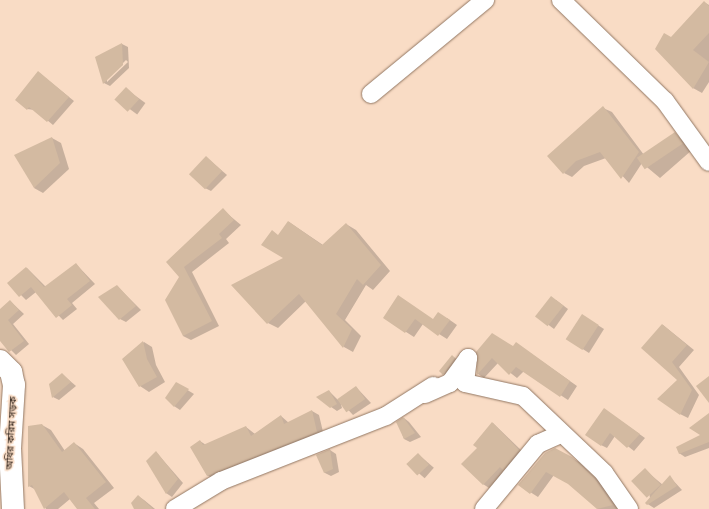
<!DOCTYPE html>
<html>
<head>
<meta charset="utf-8">
<style>
  body { margin:0 }
  #map { position:relative; width:709px; height:509px; overflow:hidden; background:#f9dcc5; font-family:"PT Sans","Noto Sans Bengali",sans-serif }
  div>[style] { position:absolute }
  .shadow>* { inset:0; background:#0003; transform-origin:0 0 }
  .building>* { inset:0; background:#d3baa1; transform-origin:0 0 }
  .roads { filter:drop-shadow(0 0 1px #927763) drop-shadow(0 0 1px #927763) }
  .minor>* { height:18px; margin:-9px; padding:0 9px; transform-origin:9px; border-radius:9px; background:#fff }
  .major>* { height:22px; margin:-11px; padding:0 11px; transform-origin:11px; border-radius:11px; background:#fff }
  span { translate:-50% -50%; white-space:nowrap; text-align:center; line-height:1.15; -webkit-text-stroke:3px #f9dcc5; paint-order:stroke }
  .street-label { font-size:10px; color:#251a12 }
</style>
</head>
<body>
<div id="map">
  <div class="shadow">
    <div style="clip-path:polygon(704px 2px,709px 5px,709px 82px,702px 93px,693px 88px,672px 38px)"></div>
    <div style="clip-path:polygon(evenodd,122px 44px,128px 47px,129px 68px,110px 86px,104px 83px,96px 58px,122px 44px,126px 60px,128px 62px,107px 82px,107px 79px,126px 60px)"></div>
    <div style="clip-path:polygon(38px 72px,74px 101px,53px 125px,35px 110px,27px 109px)"></div>
    <div style="left:126px;top:89px;width:24px;height:14px;rotate:36deg"></div>
    <div style="clip-path:polygon(603px 108px,612px 112px,647px 159px,675px 133px,692px 150px,660px 178px,642px 163px,629px 183px,606px 158px,584px 166px,572px 177px,564px 173px)"></div>
    <div style="clip-path:polygon(52px 138px,61px 143px,69px 169px,43px 193px,34px 188px)"></div>
    <div style="clip-path:polygon(206px 157px,227px 175px,211px 191px,205px 188px)"></div>
    <div style="clip-path:polygon(223px 210px,241px 225px,226px 239px,229px 243px,192px 272px,219px 326px,191px 340px,183px 336px,181px 277px,167px 262px)"></div>
    <div style="clip-path:polygon(289px 222px,323px 245px,346px 224px,356px 230px,390px 271px,373px 290px,366px 285px,345px 320px,361px 336px,353px 352px,344px 347px,306px 301px,278px 328px,268px 323px,285px 258px,279px 236px)"></div>
    <div style="clip-path:polygon(76px 264px,95px 284px,72px 303px,77px 309px,63px 320px,36px 292px,26px 300px,9px 283px,27px 268px,46px 287px)"></div>
    <div style="clip-path:polygon(117px 286px,141px 310px,126px 322px,120px 319px)"></div>
    <div style="clip-path:polygon(398px 297px,437px 323px,447px 318px,457px 325px,447px 339px,423px 324px,414px 337px,384px 318px)"></div>
    <div style="clip-path:polygon(556px 300px,568px 309px,554px 329px,538px 317px)"></div>
    <div style="clip-path:polygon(10px 301px,24px 314px,13px 324px,29px 344px,16px 355px,0 339px,0 311px)"></div>
    <div style="clip-path:polygon(588px 319px,604px 329px,589px 353px,567px 339px)"></div>
    <div style="clip-path:polygon(663px 325px,694px 350px,679px 367px,699px 395px,688px 418px,680px 414px,678px 380px,643px 348px)"></div>
    <div style="clip-path:polygon(144px 342px,152px 347px,156px 365px,165px 382px,149px 392px,140px 386px,123px 359px)"></div>
    <div style="clip-path:polygon(513px 347px,523px 348px,577px 386px,568px 400px,524px 371px,517px 378px,498px 363px,484px 378px,478px 374px,477px 352px)"></div>
    <div style="clip-path:polygon(452px 356px,458px 360px,449px 377px,444px 374px)"></div>
    <div style="clip-path:polygon(62px 374px,76px 386px,59px 400px,53px 397px)"></div>
    <div style="clip-path:polygon(176px 383px,194px 394px,180px 410px,174px 406px)"></div>
    <div style="clip-path:polygon(356px 387px,371px 403px,353px 415px,340px 401px,342px 408px,337px 411px,318px 398px,329px 391px,338px 400px)"></div>
    <div style="clip-path:polygon(604px 409px,645px 438px,634px 451px,615px 436px,607px 448px,601px 445px)"></div>
    <div style="clip-path:polygon(312px 411px,319px 415px,324px 436px,215px 480px,207px 475px,200px 441px,206px 445px,246px 427px,255px 434px,281px 416px,289px 423px)"></div>
    <div style="clip-path:polygon(709px 414px,709px 448px,685px 457px,679px 453px,702px 436px)"></div>
    <div style="clip-path:polygon(404px 418px,409px 422px,421px 437px,410px 442px,404px 439px,398px 422px)"></div>
    <div style="clip-path:polygon(493px 423px,525px 454px,489px 488px,483px 484px,479px 448px)"></div>
    <div style="clip-path:polygon(42px 425px,51px 430px,65px 451px,74px 443px,83px 449px,114px 488px,94px 503px,99px 509px,78px 509px,70px 499px,58px 509px,46px 509px,36px 490px,29px 486px)"></div>
    <div style="clip-path:polygon(555px 449px,579px 462px,601px 483px,620px 509px,598px 509px,570px 484px,554px 475px,538px 497px,519px 485px)"></div>
    <div style="clip-path:polygon(330px 450px,336px 454px,339px 472px,331px 476px,325px 473px,317px 455px)"></div>
    <div style="clip-path:polygon(156px 452px,183px 483px,172px 497px,166px 493px)"></div>
    <div style="left:418px;top:454px;width:21px;height:14px;rotate:41deg"></div>
    <div style="clip-path:polygon(645px 470px,663px 485px,670px 477px,682px 490px,654px 508px,646px 503px,650px 498px)"></div>
    <div style="clip-path:polygon(138px 496px,144px 500px,155px 509px,135px 509px)"></div>
  </div>
  <div class="building">
    <div style="clip-path:polygon(704px 1px,709px 6px,709px 33px,693px 50px,709px 62px,693px 89px,655px 49px,664px 33px,671px 37px)"></div>
    <div style="clip-path:polygon(122px 43px,123px 65px,103px 84px,95px 57px)"></div>
    <div style="clip-path:polygon(38px 71px,69px 97px,47px 122px,29px 107px,27px 110px,15px 100px)"></div>
    <div style="left:126px;top:87px;width:18px;height:17px;rotate:43deg"></div>
    <div style="clip-path:polygon(603px 106px,639px 152px,621px 179px,600px 152px,576px 161px,563px 174px,547px 156px)"></div>
    <div style="left:675px;top:132px;width:14px;height:46px;rotate:56deg"></div>
    <div style="clip-path:polygon(52px 137px,60px 163px,34px 188px,14px 155px)"></div>
    <div style="left:206px;top:156px;width:22px;height:25px;rotate:43deg"></div>
    <div style="clip-path:polygon(223px 208px,234px 220px,219px 234px,222px 238px,184px 267px,212px 321px,183px 336px,165px 300px,179px 277px,166px 262px)"></div>
    <div style="clip-path:polygon(288px 221px,322px 245px,346px 223px,381px 265px,363px 285px,357px 279px,336px 314px,352px 329px,343px 348px,299px 294px,267px 324px,231px 285px,283px 258px,261px 245px,272px 230px,278px 235px)"></div>
    <div style="clip-path:polygon(76px 263px,90px 281px,67px 299px,72px 305px,56px 318px,31px 287px,19px 297px,7px 283px,26px 267px,44px 287px)"></div>
    <div style="clip-path:polygon(117px 285px,136px 306px,119px 320px,98px 297px)"></div>
    <div style="clip-path:polygon(398px 295px,433px 319px,438px 312px,450px 320px,438px 336px,415px 319px,405px 333px,383px 318px)"></div>
    <div style="left:551px;top:296px;width:16px;height:26px;rotate:38deg"></div>
    <div style="clip-path:polygon(10px 300px,19px 310px,8px 320px,24px 341px,9px 352px,0 341px,0 309px)"></div>
    <div style="left:582px;top:314px;width:20px;height:30px;rotate:33deg"></div>
    <div style="clip-path:polygon(662px 324px,687px 345px,672px 362px,692px 390px,680px 415px,657px 399px,677px 380px,641px 348px)"></div>
    <div style="clip-path:polygon(492px 333px,513px 346px,516px 342px,570px 381px,560px 397px,516px 367px,509px 375px,492px 358px,477px 375px,476px 352px)"></div>
    <div style="clip-path:polygon(143px 341px,147px 359px,157px 377px,139px 387px,122px 359px)"></div>
    <div style="clip-path:polygon(452px 355px,455px 358px,443px 375px,439px 371px)"></div>
    <div style="clip-path:polygon(62px 373px,71px 382px,52px 398px,49px 384px)"></div>
    <div style="clip-path:polygon(709px 376px,709px 403px,696px 386px)"></div>
    <div style="clip-path:polygon(176px 382px,189px 389px,174px 407px,165px 398px)"></div>
    <div style="left:356px;top:386px;width:16px;height:23px;rotate:55deg"></div>
    <div style="clip-path:polygon(329px 390px,337px 404px,330px 408px,316px 397px)"></div>
    <div style="clip-path:polygon(604px 408px,640px 434px,627px 448px,610px 433px,601px 446px,585px 435px)"></div>
    <div style="clip-path:polygon(312px 410px,317px 432px,207px 476px,190px 447px,200px 440px,203px 445px,246px 426px,251px 436px,281px 415px,284px 424px)"></div>
    <div style="clip-path:polygon(709px 413px,709px 442px,679px 454px,676px 447px,700px 435px,689px 428px)"></div>
    <div style="clip-path:polygon(403px 417px,415px 433px,404px 439px,396px 422px)"></div>
    <div style="clip-path:polygon(492px 422px,519px 450px,503px 470px,500px 467px,483px 485px,461px 464px,477px 448px,473px 445px)"></div>
    <div style="clip-path:polygon(42px 424px,62px 452px,74px 442px,106px 482px,86px 498px,95px 509px,77px 509px,64px 492px,44px 509px,32px 485px,28px 487px,28px 426px)"></div>
    <div style="clip-path:polygon(555px 448px,572px 457px,594px 478px,613px 505px,597px 509px,568px 484px,546px 472px,530px 494px,518px 485px,545px 453px)"></div>
    <div style="clip-path:polygon(330px 449px,333px 469px,324px 473px,316px 455px)"></div>
    <div style="clip-path:polygon(156px 451px,178px 479px,166px 494px,146px 461px)"></div>
    <div style="left:418px;top:453px;width:16px;height:16px;rotate:47deg"></div>
    <div style="left:645px;top:468px;width:23px;height:19px;rotate:47deg"></div>
    <div style="clip-path:polygon(670px 475px,677px 486px,647px 505px,645px 503px)"></div>
    <div style="clip-path:polygon(138px 495px,153px 509px,134px 509px,131px 503px)"></div>
  </div>
  <div class="roads">
    <div class="minor">
      <div style="left:561px;top:0;width:145px;rotate:44.2deg"></div>
      <div style="left:665px;top:101px;width:75px;rotate:54.2deg"></div>
      <div style="left:371px;top:94px;width:148px;rotate:-39.5deg"></div>
      <div style="left:425px;top:394px;width:27px;rotate:-24deg"></div>
      <div style="left:450px;top:383px;width:31px;rotate:-54deg"></div>
      <div style="left:468px;top:358px;width:25px;rotate:97deg"></div>
      <div style="left:465px;top:383px;width:59px;rotate:12.6deg"></div>
      <div style="left:523px;top:396px;width:112px;rotate:43.5deg"></div>
      <div style="left:604px;top:473px;width:44px;rotate:55.2deg"></div>
      <div style="left:175px;top:509px;width:54px;rotate:-31.3deg"></div>
      <div style="left:221px;top:481px;width:177px;rotate:-21.5deg"></div>
      <div style="left:386px;top:416px;width:56px;rotate:-32.6deg"></div>
      <div style="left:484px;top:509px;width:85px;rotate:-50.3deg"></div>
      <div style="left:538px;top:444px;width:24px;rotate:-24deg"></div>
    </div>
    <div class="major">
      <div style="left:0;top:361px;width:16px;rotate:45deg"></div>
      <div style="left:11px;top:372px;width:13px;rotate:77deg"></div>
      <div style="left:14px;top:385px;width:63px;rotate:93.6deg"></div>
      <div style="left:10px;top:448px;width:61px;rotate:87.2deg"></div>
    </div>
  </div>
  <div class="street-label">
    <span style="left:11px;top:433px;rotate:-87deg">অধির করিম সড়ক</span>
  </div>
</div>
</body>
</html>
